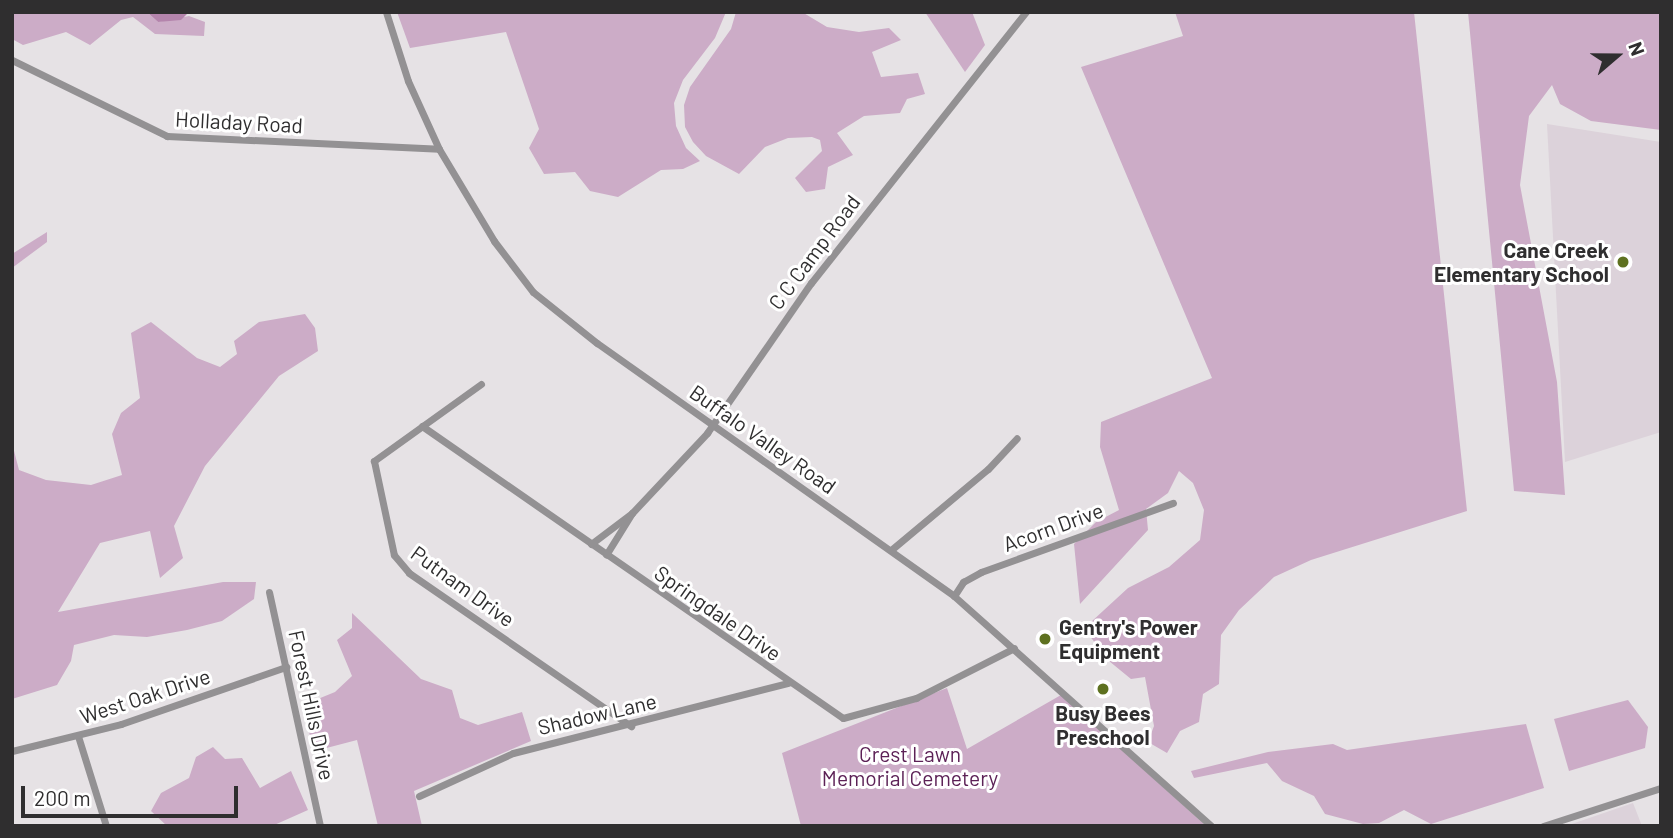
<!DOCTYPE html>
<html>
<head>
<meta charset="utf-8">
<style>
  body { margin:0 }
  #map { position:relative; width:1673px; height:838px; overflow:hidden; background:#e6e2e5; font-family:Barlow,sans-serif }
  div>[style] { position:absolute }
  .built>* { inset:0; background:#dcd2da }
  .green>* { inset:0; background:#ccacc7 }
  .water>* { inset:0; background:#b484ac }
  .street>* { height:7px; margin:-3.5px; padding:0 3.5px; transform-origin:3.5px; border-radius:3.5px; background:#939193 }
  .dots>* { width:19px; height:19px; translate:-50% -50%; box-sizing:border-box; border:4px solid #fff; border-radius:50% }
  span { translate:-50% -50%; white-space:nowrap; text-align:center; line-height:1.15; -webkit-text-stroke:6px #fff; paint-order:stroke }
  .street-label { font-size:21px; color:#2f2e2f }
  .poi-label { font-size:21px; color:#2f2e2f; font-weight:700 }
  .right { translate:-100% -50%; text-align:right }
  .left { translate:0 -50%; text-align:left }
  .park-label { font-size:21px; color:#5c2156 }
  .frame { position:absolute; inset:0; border:14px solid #2f2e2f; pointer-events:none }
  .north { position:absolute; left:1582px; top:21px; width:70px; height:70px; -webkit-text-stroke:5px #fff; paint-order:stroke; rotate:70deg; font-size:19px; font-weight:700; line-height:28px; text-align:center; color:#2f2e2f }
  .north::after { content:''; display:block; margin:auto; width:24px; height:32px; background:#2f2e2f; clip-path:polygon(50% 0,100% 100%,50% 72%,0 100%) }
  .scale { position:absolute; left:21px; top:786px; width:217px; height:32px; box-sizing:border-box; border:4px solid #2f2e2f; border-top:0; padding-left:9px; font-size:21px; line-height:24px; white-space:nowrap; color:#2f2e2f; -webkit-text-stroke:5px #fff; paint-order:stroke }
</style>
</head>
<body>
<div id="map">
  <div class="built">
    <div style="clip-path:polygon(1547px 124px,1661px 142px,1661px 432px,1565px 462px)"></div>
    <div style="clip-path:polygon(1633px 803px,1642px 826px,1566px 826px)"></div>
  </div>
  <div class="green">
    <div style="clip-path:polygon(12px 12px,147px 12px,158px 22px,189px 16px,205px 22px,204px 36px,155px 34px,133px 17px,121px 20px,90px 45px,66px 32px,23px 45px,12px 39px)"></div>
    <div style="clip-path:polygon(397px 12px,726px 12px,715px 38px,683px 80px,674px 103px,676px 126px,686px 148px,700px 161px,683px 169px,661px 170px,618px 197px,590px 191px,575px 172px,544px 174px,529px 148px,539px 129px,506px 32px,410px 48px)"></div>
    <div style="clip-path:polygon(736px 12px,802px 12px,827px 27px,859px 32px,889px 28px,901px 40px,872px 52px,881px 77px,918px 73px,925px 94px,907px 99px,900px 113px,864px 116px,837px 133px,853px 155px,828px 167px,825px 189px,806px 192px,795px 178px,822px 151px,820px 140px,812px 137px,788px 138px,765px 147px,739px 174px,706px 156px,693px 142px,685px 127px,684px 105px,690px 87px,731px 29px)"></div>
    <div style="clip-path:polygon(925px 12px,972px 12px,985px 45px,965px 72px)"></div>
    <div style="clip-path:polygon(1175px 12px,1414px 12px,1467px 511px,1311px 560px,1274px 577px,1239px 610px,1221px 635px,1219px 684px,1203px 694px,1199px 722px,1180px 731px,1167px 753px,1148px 742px,1154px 726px,1145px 677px,1131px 679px,1109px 661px,1089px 635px,1091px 622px,1128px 588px,1169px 567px,1200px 540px,1204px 510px,1193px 483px,1179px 471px,1168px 493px,1146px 509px,1148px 530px,1080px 604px,1074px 544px,1096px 522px,1119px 510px,1100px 447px,1101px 422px,1212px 378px,1081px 67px,1183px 36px)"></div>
    <div style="clip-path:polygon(1468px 12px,1661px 12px,1661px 130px,1591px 121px,1560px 104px,1552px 85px,1529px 116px,1520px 185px,1557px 382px,1565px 495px,1514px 491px)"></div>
    <div style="clip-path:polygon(47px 232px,47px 242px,12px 268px,12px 254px)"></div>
    <div style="clip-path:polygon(305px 314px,315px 328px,318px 351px,279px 376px,205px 466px,174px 526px,183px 558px,160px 578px,150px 531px,100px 543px,58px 612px,223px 582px,256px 582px,254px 599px,222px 621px,187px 630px,147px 637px,114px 635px,74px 645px,71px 661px,57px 685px,12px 699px,12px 443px,19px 470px,46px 480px,91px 485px,122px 475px,112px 434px,121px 413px,140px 398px,131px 333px,151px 322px,197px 358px,220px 367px,237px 354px,234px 341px,259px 322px)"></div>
    <div style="clip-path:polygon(352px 613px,421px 679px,452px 690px,460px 718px,478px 725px,522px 712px,531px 741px,414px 791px,422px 826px,378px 826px,357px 740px,315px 751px,307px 726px,308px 703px,335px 692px,352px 676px,337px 640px,352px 628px)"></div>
    <div style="clip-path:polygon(947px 688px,967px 749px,1061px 695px,1206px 826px,801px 826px,782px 753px)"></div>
    <div style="clip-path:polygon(1628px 700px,1648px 727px,1645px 748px,1569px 771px,1554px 719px)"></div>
    <div style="clip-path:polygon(1526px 724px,1544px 788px,1431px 824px,1404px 810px,1379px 823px,1363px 824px,1325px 814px,1314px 796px,1282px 781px,1267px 763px,1194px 778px,1191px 771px,1268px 752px,1333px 744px,1347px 750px)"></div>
    <div style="clip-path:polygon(213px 747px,225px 759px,242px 758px,260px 788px,291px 771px,308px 810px,272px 826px,167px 826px,151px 811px,161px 793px,189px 778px,196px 757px)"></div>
  </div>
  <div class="water">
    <div style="clip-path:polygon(147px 12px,189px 12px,181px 20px,158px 22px)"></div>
  </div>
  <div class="street">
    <div style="left:386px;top:12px;width:72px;rotate:72.3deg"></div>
    <div style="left:408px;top:81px;width:75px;rotate:65.5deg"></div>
    <div style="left:439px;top:149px;width:107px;rotate:59.1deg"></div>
    <div style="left:494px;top:241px;width:64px;rotate:52.6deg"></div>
    <div style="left:533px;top:292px;width:82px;rotate:38.6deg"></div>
    <div style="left:597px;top:343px;width:438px;rotate:35.3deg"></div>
    <div style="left:954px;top:596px;width:345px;rotate:41.8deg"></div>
    <div style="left:12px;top:60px;width:173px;rotate:26.1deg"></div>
    <div style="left:167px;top:136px;width:272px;rotate:2.7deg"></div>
    <div style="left:481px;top:384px;width:132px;rotate:144.3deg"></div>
    <div style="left:374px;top:461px;width:96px;rotate:78deg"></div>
    <div style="left:394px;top:555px;width:23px;rotate:50deg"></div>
    <div style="left:409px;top:573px;width:270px;rotate:34.6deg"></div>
    <div style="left:422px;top:426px;width:512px;rotate:34.74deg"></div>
    <div style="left:843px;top:718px;width:76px;rotate:-15.3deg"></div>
    <div style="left:916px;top:698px;width:110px;rotate:-27deg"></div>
    <div style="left:632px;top:513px;width:110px;rotate:-46.8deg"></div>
    <div style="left:707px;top:433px;width:183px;rotate:-55.3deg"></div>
    <div style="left:811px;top:283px;width:346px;rotate:-51.6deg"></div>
    <div style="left:591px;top:544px;width:51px;rotate:-37.1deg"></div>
    <div style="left:632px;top:513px;width:49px;rotate:121.8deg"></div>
    <div style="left:891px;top:550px;width:126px;rotate:-39.9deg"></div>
    <div style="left:988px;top:469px;width:42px;rotate:-46.9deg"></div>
    <div style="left:269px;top:592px;width:239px;rotate:77.7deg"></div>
    <div style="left:954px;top:596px;width:17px;rotate:-57deg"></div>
    <div style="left:963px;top:582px;width:21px;rotate:-29deg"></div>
    <div style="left:981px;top:572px;width:204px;rotate:-19.8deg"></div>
    <div style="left:78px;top:736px;width:94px;rotate:72.7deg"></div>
    <div style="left:12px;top:751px;width:112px;rotate:-13.9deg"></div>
    <div style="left:121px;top:724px;width:175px;rotate:-19.1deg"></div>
    <div style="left:419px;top:796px;width:103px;rotate:-24.6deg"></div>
    <div style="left:513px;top:753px;width:284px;rotate:-14.3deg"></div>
    <div style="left:1543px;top:826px;width:124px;rotate:-17.9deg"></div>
  </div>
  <div class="dots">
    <div style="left:1623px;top:262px;background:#5e7120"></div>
    <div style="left:1045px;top:639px;background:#5e7120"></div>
    <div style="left:1103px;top:689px;background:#5e7120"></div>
  </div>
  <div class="street-label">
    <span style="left:239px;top:122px;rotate:3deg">Holladay Road</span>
    <span style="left:814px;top:252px;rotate:-53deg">C C Camp Road</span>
    <span style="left:763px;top:439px;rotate:35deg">Buffalo Valley Road</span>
    <span style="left:1053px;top:527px;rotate:-20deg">Acorn Drive</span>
    <span style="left:463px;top:586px;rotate:36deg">Putnam Drive</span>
    <span style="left:718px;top:613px;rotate:35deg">Springdale Drive</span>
    <span style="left:145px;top:696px;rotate:-18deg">West Oak Drive</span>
    <span style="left:312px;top:705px;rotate:78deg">Forest Hills Drive</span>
    <span style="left:597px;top:714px;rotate:-13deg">Shadow Lane</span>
  </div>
  <div class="poi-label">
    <span class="right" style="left:1609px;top:262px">Cane Creek<br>Elementary School</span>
    <span class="left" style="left:1059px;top:639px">Gentry's Power<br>Equipment</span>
    <span style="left:1103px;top:725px">Busy Bees<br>Preschool</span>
  </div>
  <div class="park-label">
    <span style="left:910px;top:766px">Crest Lawn<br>Memorial Cemetery</span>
  </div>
  <div class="frame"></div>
  <div class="north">N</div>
  <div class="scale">200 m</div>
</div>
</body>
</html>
